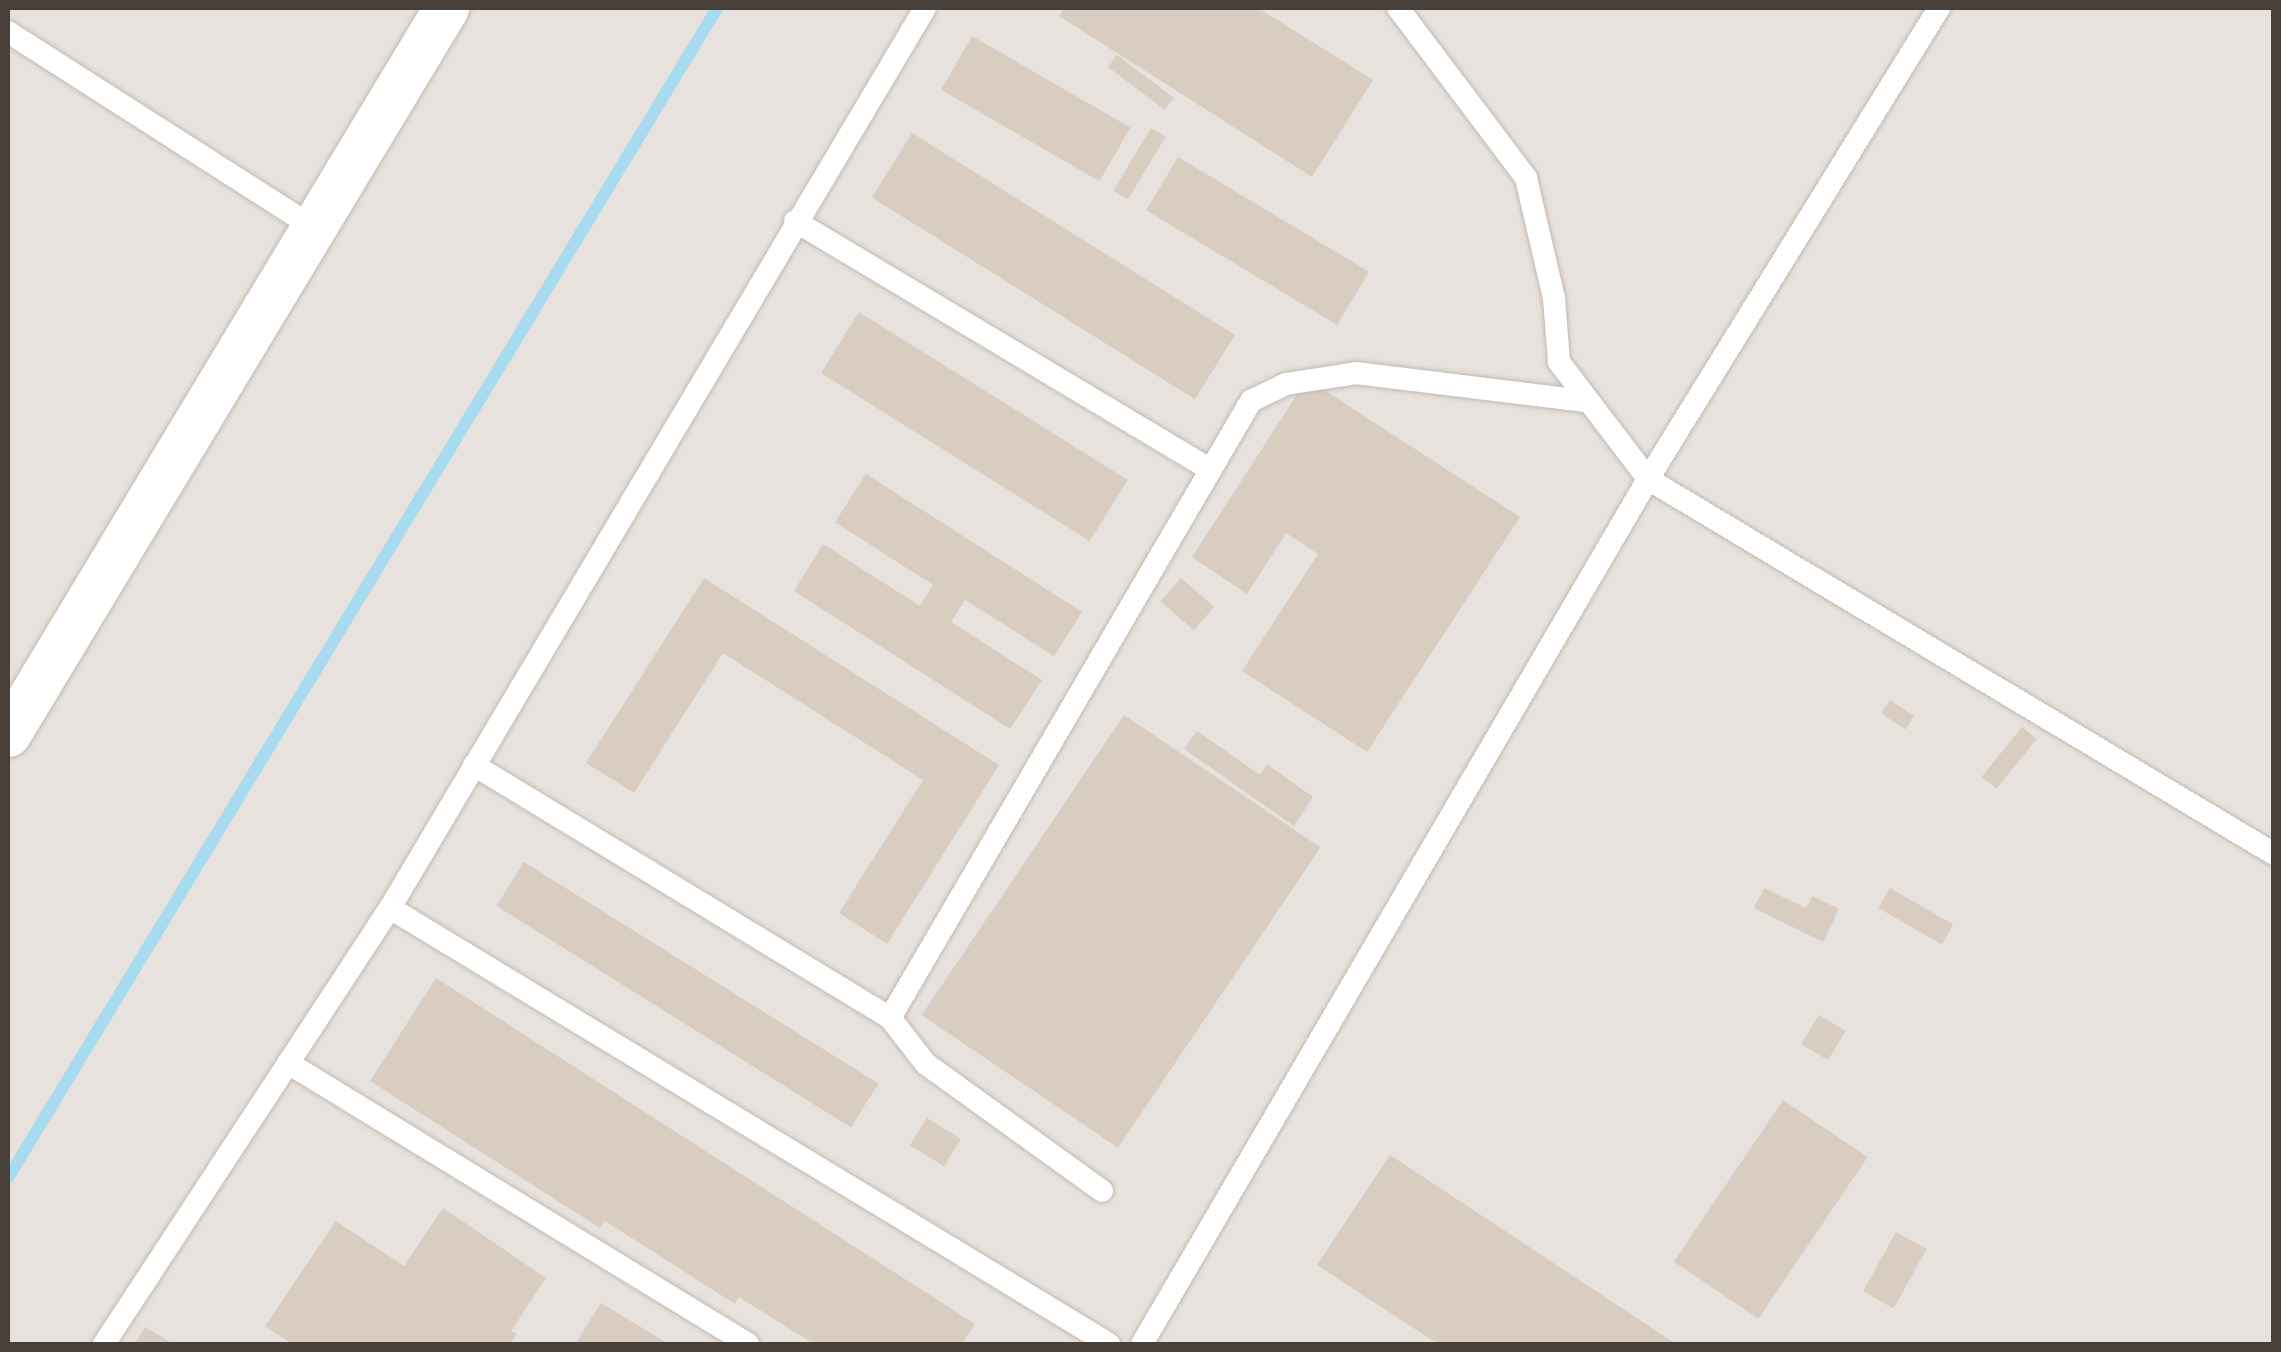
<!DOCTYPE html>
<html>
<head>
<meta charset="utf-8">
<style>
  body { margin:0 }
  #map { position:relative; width:2281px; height:1352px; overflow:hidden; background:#f4f0e9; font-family:"Asap Condensed",sans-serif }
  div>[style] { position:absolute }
  .industrial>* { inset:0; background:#e7e2de; transform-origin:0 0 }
  .stream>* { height:12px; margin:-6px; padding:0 6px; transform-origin:6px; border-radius:6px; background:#a8dbef }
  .building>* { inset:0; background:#d9cdc2; transform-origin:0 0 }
  .roads { filter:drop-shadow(0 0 2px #c3b9af) drop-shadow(0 0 2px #c3b9af) }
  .service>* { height:22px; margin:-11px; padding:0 11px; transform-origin:11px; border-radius:11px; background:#fff }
  .minor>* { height:45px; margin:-22.5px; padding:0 22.5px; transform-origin:22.5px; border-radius:22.5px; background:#fff }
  span { translate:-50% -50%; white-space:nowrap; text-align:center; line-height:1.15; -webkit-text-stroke:10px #fff; paint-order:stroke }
  .frame { position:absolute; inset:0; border:10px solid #484038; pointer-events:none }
</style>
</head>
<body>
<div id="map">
  <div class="industrial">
    <div style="left:8px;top:8px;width:2265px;height:1336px"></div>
  </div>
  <div class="stream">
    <div style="left:8px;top:1178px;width:1368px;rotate:-58.78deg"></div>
  </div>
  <div class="building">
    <div style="clip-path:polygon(1064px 8px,1258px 8px,1373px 80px,1312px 177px,1059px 16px)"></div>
    <div style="left:972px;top:36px;width:183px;height:62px;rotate:30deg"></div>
    <div style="left:1117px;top:55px;width:71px;height:15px;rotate:37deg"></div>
    <div style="left:1151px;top:128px;width:17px;height:73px;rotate:31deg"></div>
    <div style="left:912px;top:133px;width:381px;height:76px;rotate:32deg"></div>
    <div style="left:1178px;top:157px;width:223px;height:62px;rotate:31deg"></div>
    <div style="left:859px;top:312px;width:317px;height:72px;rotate:32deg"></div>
    <div style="clip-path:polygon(1307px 379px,1520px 517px,1367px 752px,1242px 671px,1318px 554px,1286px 533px,1247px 594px,1192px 557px)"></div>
    <div style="clip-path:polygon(866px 474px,1082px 612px,1054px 656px,965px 600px,951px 622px,1042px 680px,1010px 729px,794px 591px,823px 544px,920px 606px,933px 585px,835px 522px)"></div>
    <div style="clip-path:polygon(704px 578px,999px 765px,887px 944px,839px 913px,923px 780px,723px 653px,634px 793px,586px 763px)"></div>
    <div style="left:1181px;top:578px;width:44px;height:31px;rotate:41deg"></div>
    <div style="left:1890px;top:700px;width:29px;height:16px;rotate:34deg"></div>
    <div style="left:1124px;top:715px;width:237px;height:362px;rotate:34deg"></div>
    <div style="left:2022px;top:727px;width:19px;height:64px;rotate:39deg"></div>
    <div style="clip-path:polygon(1197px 731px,1260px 775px,1267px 764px,1313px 797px,1294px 826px,1184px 749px)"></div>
    <div style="left:524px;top:862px;width:418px;height:52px;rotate:32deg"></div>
    <div style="clip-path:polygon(1764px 888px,1806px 908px,1812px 896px,1839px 909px,1823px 942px,1754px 908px)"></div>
    <div style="left:1890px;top:888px;width:73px;height:23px;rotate:30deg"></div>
    <div style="clip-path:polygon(436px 978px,975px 1324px,962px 1344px,814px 1344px,739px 1297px,735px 1304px,605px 1221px,600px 1228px,370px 1081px)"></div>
    <div style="left:1819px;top:1015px;width:31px;height:34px;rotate:31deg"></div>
    <div style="left:1783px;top:1100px;width:102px;height:195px;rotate:34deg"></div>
    <div style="left:927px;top:1118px;width:40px;height:32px;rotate:32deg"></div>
    <div style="clip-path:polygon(1390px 1155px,1676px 1344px,1438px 1344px,1317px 1265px)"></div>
    <div style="clip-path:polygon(443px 1208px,546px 1278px,511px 1331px,517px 1334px,510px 1344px,292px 1344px,265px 1326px,336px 1221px,404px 1266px)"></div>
    <div style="left:1896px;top:1232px;width:35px;height:68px;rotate:29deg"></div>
    <div style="clip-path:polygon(601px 1303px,669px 1344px,575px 1344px)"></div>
    <div style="clip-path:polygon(145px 1327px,174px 1344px,135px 1344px)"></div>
  </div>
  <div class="roads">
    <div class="service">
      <div style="left:1398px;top:8px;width:213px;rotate:53deg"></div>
      <div style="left:1526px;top:178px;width:123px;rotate:76.9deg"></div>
      <div style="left:1554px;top:298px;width:64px;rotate:85.5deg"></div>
      <div style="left:1559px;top:362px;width:147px;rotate:52.7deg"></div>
      <div style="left:1648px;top:479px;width:730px;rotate:30.92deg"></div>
      <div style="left:8px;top:32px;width:362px;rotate:32.6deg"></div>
      <div style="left:795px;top:221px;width:483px;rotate:30.9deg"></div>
      <div style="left:474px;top:765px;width:487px;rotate:31.3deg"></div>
      <div style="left:890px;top:1018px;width:58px;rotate:52deg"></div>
      <div style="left:926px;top:1064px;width:217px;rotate:35.8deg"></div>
      <div style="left:390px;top:908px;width:841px;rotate:31.23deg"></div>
      <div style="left:890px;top:1018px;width:715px;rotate:-59.67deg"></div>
      <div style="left:1251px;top:401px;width:39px;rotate:-26deg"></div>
      <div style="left:1286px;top:384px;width:71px;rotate:-8.9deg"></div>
      <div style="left:1356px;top:373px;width:231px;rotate:7deg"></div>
      <div style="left:288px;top:1063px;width:539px;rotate:31.42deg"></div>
      <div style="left:104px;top:1344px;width:521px;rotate:-56.74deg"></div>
      <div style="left:390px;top:908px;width:1047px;rotate:-59.27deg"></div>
      <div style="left:1142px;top:1344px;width:1002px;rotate:-59.67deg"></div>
      <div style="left:1648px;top:479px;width:554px;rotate:-58.29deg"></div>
    </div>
    <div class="minor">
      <div style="left:8px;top:734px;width:848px;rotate:-58.9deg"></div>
    </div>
  </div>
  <div class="frame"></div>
</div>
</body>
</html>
